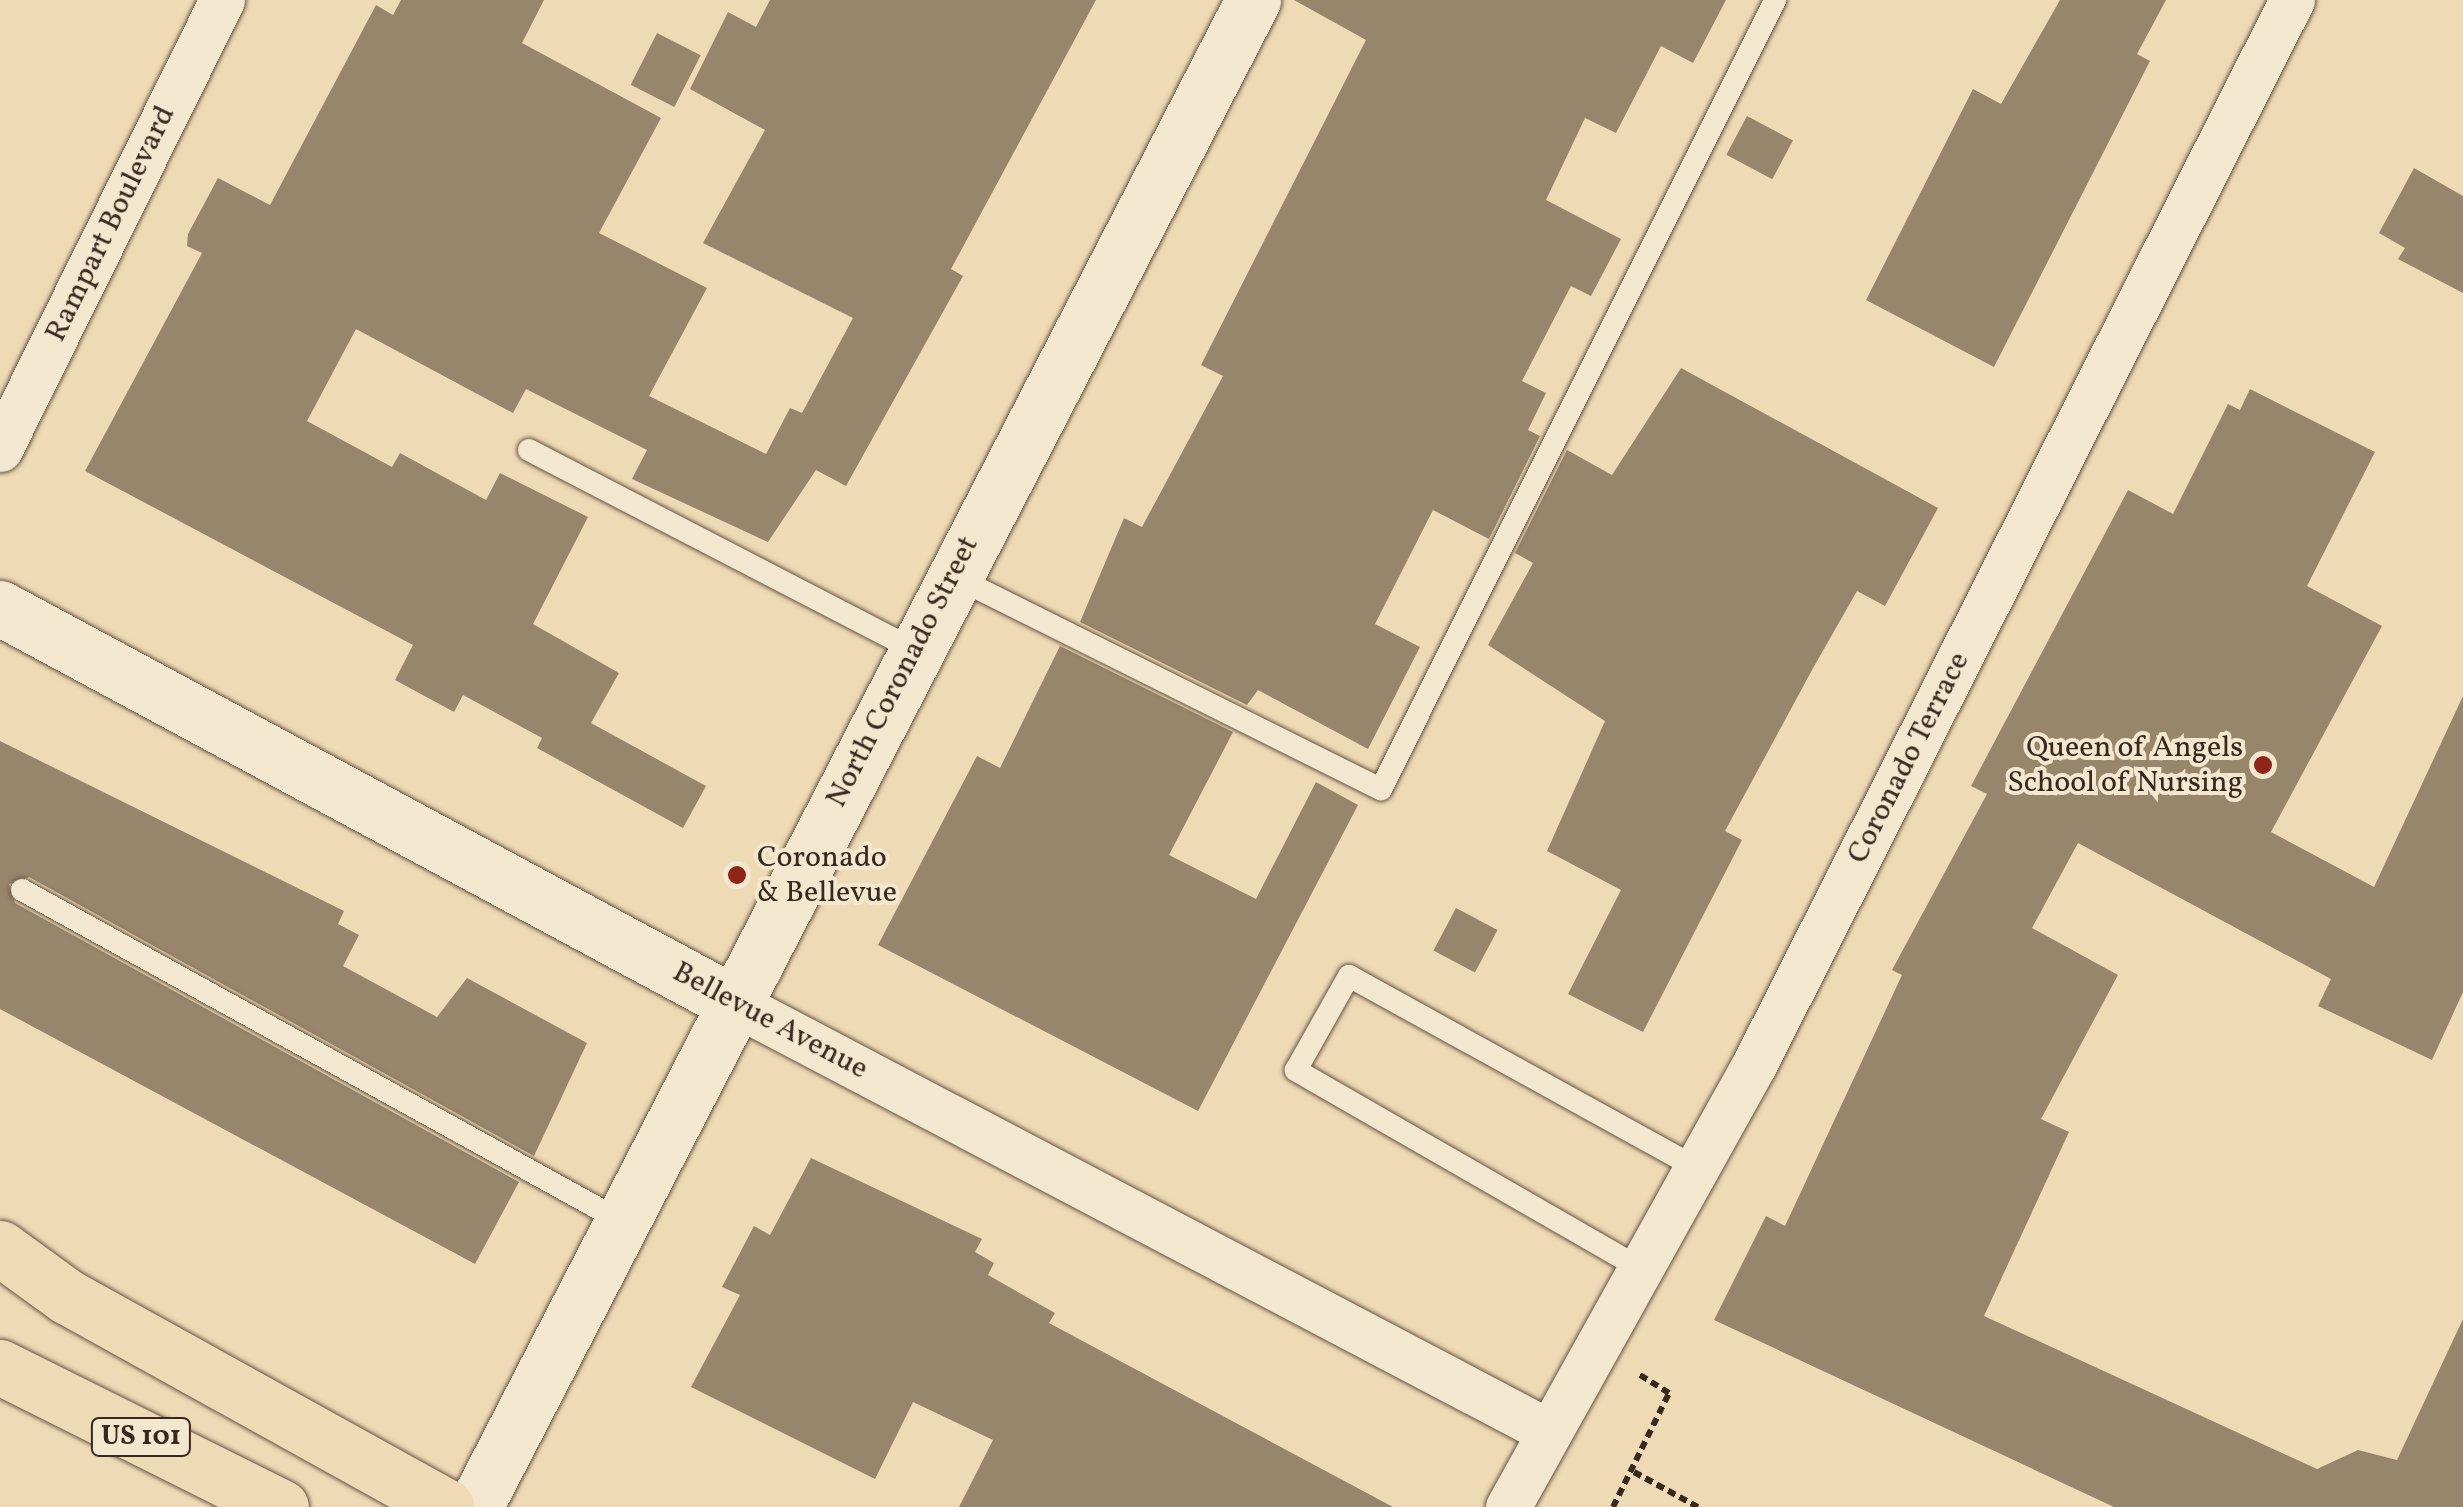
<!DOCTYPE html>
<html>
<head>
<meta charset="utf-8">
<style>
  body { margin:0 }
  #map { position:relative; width:2463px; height:1507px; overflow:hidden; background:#eedab5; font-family:Vollkorn,serif }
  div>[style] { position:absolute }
  .building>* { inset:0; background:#97856c; transform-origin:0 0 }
  .path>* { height:6px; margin-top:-3px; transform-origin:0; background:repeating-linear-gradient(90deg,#38281d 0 8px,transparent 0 13px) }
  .roads { filter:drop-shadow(0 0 2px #665443) drop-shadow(0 0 2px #665443) }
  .service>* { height:22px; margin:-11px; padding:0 11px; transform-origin:11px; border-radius:11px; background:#f4e7cf }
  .minor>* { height:45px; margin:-22.5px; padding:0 22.5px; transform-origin:22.5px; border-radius:22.5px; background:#f4e7cf }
  .tertiary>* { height:55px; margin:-27.5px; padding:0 27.5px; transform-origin:27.5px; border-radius:27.5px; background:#f4e7cf }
  .motorway>* { height:55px; margin:-27.5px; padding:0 27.5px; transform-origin:27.5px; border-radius:27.5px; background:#eedab5 }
  .dots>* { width:28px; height:28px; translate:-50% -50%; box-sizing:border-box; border:5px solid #f4e7cf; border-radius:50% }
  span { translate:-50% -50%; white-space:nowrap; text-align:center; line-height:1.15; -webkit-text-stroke:8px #f4e7cf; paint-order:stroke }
  .shield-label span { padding:2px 8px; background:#f4e7cf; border:2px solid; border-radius:8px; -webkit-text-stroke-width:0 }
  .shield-label { font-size:28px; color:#38281d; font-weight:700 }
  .street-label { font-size:30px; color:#38281d }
  .poi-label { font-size:30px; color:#38281d }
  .right { translate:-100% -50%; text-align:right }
  .left { translate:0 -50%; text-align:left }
</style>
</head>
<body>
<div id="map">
  <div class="building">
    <div style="clip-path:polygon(401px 0,544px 0,522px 43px,661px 118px,599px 233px,707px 288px,649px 396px,766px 454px,790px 408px,802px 413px,853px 318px,703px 243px,765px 130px,690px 89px,728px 12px,756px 27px,770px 0,1096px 0,951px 269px,963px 276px,846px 486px,816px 470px,768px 542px,632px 479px,647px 450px,526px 389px,513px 413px,356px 329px,307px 421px,392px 467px,400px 453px,486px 500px,500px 473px,588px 517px,533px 624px,619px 673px,591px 723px,706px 786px,683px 828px,537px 748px,542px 738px,463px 695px,454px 712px,395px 680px,413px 645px,85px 471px,202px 253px,187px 246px,188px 234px,218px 178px,270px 205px,376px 5px,393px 15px)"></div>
    <div style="clip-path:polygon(1294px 0,1726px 0,1693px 63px,1661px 46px,1616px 133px,1585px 118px,1546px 200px,1621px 239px,1591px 296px,1571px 286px,1522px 381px,1546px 393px,1528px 430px,1540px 436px,1489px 539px,1433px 510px,1375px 624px,1420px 647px,1368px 749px,1258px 690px,1247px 705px,1080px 622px,1124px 518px,1142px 527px,1223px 376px,1201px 365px,1366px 40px)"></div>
    <div style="clip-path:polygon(2060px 0,2166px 0,2137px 54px,2150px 61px,1994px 367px,1866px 300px,1973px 89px,2001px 104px)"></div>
    <div style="left:657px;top:33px;width:49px;height:58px;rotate:27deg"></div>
    <div style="left:1747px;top:116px;width:52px;height:44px;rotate:28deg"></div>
    <div style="clip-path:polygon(2414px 168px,2463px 196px,2463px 293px,2398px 259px,2405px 248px,2379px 233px)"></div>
    <div style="clip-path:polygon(1681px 368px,1938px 508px,1885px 606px,1857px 591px,1812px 670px,1725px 831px,1742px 840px,1643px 1032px,1568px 994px,1621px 890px,1547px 851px,1605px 721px,1488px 645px,1533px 563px,1515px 553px,1567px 450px,1612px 475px)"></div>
    <div style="clip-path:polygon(2250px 389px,2375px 452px,2307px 586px,2382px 626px,2271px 832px,2374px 887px,2463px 696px,2463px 992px,2432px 1060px,2318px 1006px,2331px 979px,2078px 843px,2032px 928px,2118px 975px,2041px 1119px,2069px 1132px,1984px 1316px,2317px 1469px,2358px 1450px,2397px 1460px,2463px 1319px,2463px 1507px,2114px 1507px,1714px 1320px,1766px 1216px,1785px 1226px,1902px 975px,1892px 970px,1987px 794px,1971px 786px,2128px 490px,2173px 514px,2228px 404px,2240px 410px)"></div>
    <div style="clip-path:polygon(1060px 646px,1233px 732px,1169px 855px,1256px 899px,1316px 782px,1358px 805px,1198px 1111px,878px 945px,977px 756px,1000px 768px)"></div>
    <div style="clip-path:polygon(0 741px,344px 911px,338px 924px,359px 935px,343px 966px,437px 1017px,467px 978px,587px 1043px,534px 1156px,29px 877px,9px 884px,15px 903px,519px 1182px,475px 1264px,0 1009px)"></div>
    <div style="left:1456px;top:908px;width:47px;height:48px;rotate:28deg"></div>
    <div style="clip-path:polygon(811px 1158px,982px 1239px,975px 1252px,994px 1263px,988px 1275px,1055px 1313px,1049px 1323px,1393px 1507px,959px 1507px,993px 1440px,913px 1402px,875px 1479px,691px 1387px,740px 1295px,722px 1287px,754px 1226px,770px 1235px)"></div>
  </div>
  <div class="path">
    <div style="left:1634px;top:1472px;width:73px;rotate:28.7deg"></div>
    <div style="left:1613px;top:1507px;width:127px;rotate:-63.8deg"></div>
    <div style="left:1669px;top:1393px;width:36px;rotate:-148deg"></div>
  </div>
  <div class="roads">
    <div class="service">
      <div style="left:529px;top:450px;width:435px;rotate:27.4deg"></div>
      <div style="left:953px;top:576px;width:478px;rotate:26.5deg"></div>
      <div style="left:1381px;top:789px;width:882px;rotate:-63.46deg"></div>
      <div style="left:22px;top:890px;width:684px;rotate:28.92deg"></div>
      <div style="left:1638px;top:1267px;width:395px;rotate:-150.1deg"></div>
      <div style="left:1296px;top:1070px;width:108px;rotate:-60.6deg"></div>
      <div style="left:1349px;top:976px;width:395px;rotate:28.9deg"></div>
    </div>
    <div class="minor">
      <div style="left:0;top:449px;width:501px;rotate:-63.69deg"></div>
      <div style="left:732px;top:1002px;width:917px;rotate:27.74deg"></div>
      <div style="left:1508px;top:1507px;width:508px;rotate:-60.91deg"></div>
      <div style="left:1755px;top:1063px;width:1191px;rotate:-63.2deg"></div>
    </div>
    <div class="tertiary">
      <div style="left:0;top:608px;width:831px;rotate:28.29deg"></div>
      <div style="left:475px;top:1507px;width:1696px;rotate:-62.69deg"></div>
    </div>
    <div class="motorway">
      <div style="left:0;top:1248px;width:82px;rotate:36deg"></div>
      <div style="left:66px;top:1296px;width:435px;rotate:29deg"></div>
      <div style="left:0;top:1367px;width:314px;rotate:26.5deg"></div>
    </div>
  </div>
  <div class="dots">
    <div style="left:2263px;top:765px;background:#8f2418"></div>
    <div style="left:737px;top:875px;background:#8f2418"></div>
  </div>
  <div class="shield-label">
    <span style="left:141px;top:1437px">US 101</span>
  </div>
  <div class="street-label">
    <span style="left:111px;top:224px;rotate:-64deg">Rampart Boulevard</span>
    <span style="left:903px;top:672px;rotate:-63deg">North Coronado Street</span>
    <span style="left:1909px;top:758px;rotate:-63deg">Coronado Terrace</span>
    <span style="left:770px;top:1021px;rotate:28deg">Bellevue Avenue</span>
  </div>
  <div class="poi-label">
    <span class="right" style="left:2243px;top:765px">Queen of Angels<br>School of Nursing</span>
    <span class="left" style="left:757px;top:875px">Coronado<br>&amp; Bellevue</span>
  </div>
</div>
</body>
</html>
